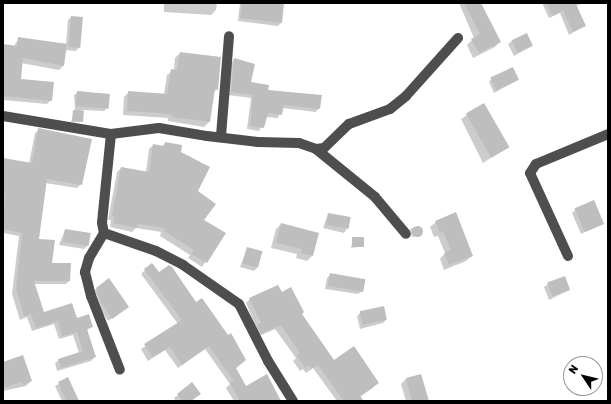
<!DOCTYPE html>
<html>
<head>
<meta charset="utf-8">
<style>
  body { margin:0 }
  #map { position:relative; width:611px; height:404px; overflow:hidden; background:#fff; font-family:Rubik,sans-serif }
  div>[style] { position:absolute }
  .shadow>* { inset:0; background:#0003 }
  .building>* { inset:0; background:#bebebe; transform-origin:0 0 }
  .round { border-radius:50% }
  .minor>* { height:10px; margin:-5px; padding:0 5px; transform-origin:5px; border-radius:5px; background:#4e4e4e }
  span { translate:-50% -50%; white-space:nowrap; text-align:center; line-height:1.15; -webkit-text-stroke:4px #fff; paint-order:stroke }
  .frame { position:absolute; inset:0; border:4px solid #000; pointer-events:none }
  .north { position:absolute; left:563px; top:356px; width:40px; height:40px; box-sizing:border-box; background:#fff; border:1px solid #999; border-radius:50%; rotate:305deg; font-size:11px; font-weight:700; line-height:16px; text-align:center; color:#000 }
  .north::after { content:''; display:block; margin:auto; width:14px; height:18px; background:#000; clip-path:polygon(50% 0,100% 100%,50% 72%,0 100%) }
</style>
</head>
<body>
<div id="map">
  <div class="shadow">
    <div style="clip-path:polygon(164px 3px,217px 3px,216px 10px,211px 15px,164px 12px)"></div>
    <div style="clip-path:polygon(240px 3px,283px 3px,281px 23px,278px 26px,238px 21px)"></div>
    <div style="clip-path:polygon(459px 3px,480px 3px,500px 42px,495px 47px,473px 58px,467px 45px,474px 38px)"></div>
    <div style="clip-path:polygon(542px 3px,582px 3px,576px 6px,584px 26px,569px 35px,560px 13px,549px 18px)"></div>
    <div style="clip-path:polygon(71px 17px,79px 47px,76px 51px,65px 50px,63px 66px,59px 70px,21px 63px,20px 80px,51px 100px,47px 104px,3px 100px,3px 45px,14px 46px,19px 38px,66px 44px,68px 20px)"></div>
    <div style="clip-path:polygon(512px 41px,532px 46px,514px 56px,508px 44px)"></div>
    <div style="clip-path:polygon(180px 53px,217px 89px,213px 93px,209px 122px,204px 127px,168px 121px,168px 118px,123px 115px,124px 97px,129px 92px,164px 94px,167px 75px,174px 70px,175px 58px)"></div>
    <div style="clip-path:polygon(234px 59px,250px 83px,319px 108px,316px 112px,282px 108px,278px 118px,266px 117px,259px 131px,247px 129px,251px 98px,228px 95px,231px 63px)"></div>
    <div style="clip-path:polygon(492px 78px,518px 80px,494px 93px,489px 82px)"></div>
    <div style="clip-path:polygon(78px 92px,107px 108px,104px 111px,83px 110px,82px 122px,71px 122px,75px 109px,74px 95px)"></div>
    <div style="clip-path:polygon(484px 104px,508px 147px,483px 163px,461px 119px)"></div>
    <div style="clip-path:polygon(39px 130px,81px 184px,77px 188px,45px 183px,37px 240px,51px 264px,69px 281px,66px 284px,34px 284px,43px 314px,76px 319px,92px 326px,86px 331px,95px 357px,91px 361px,57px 371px,55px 363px,59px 360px,79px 353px,73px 335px,59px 339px,54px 324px,32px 331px,27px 317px,20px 320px,12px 294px,19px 236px,3px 233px,3px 158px,29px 164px,35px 133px)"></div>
    <div style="clip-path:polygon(165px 143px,180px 153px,196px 191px,203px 220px,224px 234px,202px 267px,188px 258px,190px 255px,160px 236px,161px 232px,136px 228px,132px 232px,110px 227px,111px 220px,108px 220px,117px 172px,121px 168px,146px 172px,149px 149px,153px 145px,162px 147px)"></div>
    <div style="clip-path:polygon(576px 209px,602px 223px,581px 234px,572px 213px)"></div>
    <div style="clip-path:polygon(328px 214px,347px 229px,344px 233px,323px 228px)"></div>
    <div style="clip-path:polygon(436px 222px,472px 256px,466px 261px,444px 270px,440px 259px,445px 253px,438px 236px,434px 237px,430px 227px)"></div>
    <div style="clip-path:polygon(281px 224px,312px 256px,307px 261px,296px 258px,297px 254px,271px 248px,276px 229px)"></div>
    <div style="clip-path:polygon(420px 226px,421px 235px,412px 237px,410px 229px)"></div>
    <div style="clip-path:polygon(65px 230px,90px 234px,87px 246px,84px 249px,59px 245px)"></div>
    <div style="clip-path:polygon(353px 238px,363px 246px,351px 248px)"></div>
    <div style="clip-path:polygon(247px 248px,257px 268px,254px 271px,240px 267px)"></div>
    <div style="clip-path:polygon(145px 270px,159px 274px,195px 304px,245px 360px,235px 369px,245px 387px,280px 401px,234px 401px,226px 388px,230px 384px,205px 349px,178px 368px,165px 350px,148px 361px,141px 349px,178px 324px,141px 274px)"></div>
    <div style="clip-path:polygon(331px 274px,363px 280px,362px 291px,358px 294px,325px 289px,327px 278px)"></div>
    <div style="clip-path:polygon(548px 284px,569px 290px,549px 300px,544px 287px)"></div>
    <div style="clip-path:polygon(96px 289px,128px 307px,108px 321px,97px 304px,93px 292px)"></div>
    <div style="clip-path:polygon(281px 293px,301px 314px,334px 362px,374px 387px,360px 397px,363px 401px,337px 401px,313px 368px,306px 373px,303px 369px,300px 371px,293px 361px,296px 358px,275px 329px,257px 337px,253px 330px,256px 327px,246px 303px,250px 299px)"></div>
    <div style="clip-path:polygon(360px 313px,386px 320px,383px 323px,360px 329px,357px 316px)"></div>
    <div style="clip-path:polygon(3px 363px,31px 381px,26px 386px,3px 391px)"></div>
    <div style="clip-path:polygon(421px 375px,428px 401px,406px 401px,401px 384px,406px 379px)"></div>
    <div style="clip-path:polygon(68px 379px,78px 401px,62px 401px,55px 386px)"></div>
    <div style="clip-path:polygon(192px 384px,191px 401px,176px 401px,174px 398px)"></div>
  </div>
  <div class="building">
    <div style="clip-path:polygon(242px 3px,284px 3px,282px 23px,240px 18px)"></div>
    <div style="clip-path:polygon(464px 3px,481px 3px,501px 42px,479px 53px,471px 39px,480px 34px)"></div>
    <div style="clip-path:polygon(546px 3px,578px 3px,576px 4px,586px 26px,573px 32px,563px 10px,553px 16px)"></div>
    <div style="left:71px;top:16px;width:12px;height:31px;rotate:5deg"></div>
    <div style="left:527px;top:33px;width:14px;height:17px;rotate:65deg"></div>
    <div style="clip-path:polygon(18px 37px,67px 44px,64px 66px,23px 58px,21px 79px,54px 82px,52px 101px,3px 96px,3px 44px,17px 46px)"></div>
    <div style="clip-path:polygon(180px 52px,221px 57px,218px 90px,215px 89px,210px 122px,172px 117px,172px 114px,127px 111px,128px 91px,167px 94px,171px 69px,177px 70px)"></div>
    <div style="clip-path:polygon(234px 58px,255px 64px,251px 82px,269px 85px,268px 90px,322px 95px,320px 109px,284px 105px,282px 115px,268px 113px,264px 128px,250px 126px,253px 95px,231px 92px)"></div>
    <div style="left:513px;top:67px;width:14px;height:25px;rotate:65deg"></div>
    <div style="left:77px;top:91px;width:33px;height:15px;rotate:5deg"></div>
    <div style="left:484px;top:103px;width:51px;height:21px;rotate:60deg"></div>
    <div style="left:73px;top:110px;width:11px;height:11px;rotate:5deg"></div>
    <div style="clip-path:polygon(38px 128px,92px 139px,82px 185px,47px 179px,39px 239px,55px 240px,52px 263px,71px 263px,70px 281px,34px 281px,44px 312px,72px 303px,77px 318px,89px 314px,93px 327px,87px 329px,96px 357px,61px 368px,58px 359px,83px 351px,77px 332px,62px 336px,58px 321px,36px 328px,31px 314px,24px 316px,16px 289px,22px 233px,3px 229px,5px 191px,3px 190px,3px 158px,32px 163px)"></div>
    <div style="clip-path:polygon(165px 142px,182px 145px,181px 152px,210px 167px,198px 191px,216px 204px,204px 220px,226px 233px,207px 263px,191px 254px,194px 250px,164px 231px,165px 228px,138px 224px,137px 228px,113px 223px,115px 216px,112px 216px,121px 167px,149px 172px,153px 144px,164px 146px)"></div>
    <div style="left:594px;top:200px;width:26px;height:21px;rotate:67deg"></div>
    <div style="clip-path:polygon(456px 212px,473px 256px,449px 265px,444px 253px,451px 250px,443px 231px,440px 233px,435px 221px)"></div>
    <div style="left:328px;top:213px;width:23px;height:12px;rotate:10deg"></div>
    <div style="clip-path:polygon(281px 223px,319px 233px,313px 256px,301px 253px,302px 249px,276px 243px)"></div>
    <div class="round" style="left:411.5px;top:225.5px;width:11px;height:11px"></div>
    <div style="left:65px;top:229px;width:26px;height:13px;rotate:9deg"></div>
    <div style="left:352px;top:237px;width:12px;height:10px"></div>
    <div style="left:247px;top:247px;width:16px;height:17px;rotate:15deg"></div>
    <div style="clip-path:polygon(152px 263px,159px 272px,169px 265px,172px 267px,196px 302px,202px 298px,228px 335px,231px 333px,246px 360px,236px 368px,246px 386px,267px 374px,281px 401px,240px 401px,230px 383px,234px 381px,209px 346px,182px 365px,170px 347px,153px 357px,144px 344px,182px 320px,144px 269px)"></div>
    <div style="left:330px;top:273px;width:36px;height:13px;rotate:10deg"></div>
    <div style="left:565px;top:276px;width:15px;height:19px;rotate:70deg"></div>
    <div style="clip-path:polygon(109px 278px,129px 307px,112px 319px,100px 301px,96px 288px)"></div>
    <div style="clip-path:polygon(278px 285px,282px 292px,291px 287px,304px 312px,302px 314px,334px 360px,354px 346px,379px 383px,360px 396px,364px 401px,344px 401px,318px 365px,311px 369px,308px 365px,305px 368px,297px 356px,300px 353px,281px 325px,261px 334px,257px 325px,261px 323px,249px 298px)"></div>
    <div style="left:384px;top:306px;width:14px;height:25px;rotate:78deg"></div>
    <div style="clip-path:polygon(23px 355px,32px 381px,22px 385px,21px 382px,3px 388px,3px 362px)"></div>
    <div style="clip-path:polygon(421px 374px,429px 401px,412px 401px,406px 378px)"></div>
    <div style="clip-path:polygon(68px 377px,79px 401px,66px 401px,58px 382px)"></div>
    <div style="clip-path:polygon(192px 382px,201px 394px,191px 401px,182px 401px,177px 394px)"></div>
  </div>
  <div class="minor">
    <div style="left:3px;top:116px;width:109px;rotate:9.5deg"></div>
    <div style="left:111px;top:134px;width:48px;rotate:-7.1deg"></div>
    <div style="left:159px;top:128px;width:49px;rotate:9.5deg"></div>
    <div style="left:207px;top:136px;width:51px;rotate:6.7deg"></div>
    <div style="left:258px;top:142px;width:41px;rotate:1.4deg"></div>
    <div style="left:299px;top:143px;width:18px;rotate:19deg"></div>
    <div style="left:316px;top:149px;width:8px;rotate:-7deg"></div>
    <div style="left:324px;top:148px;width:35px;rotate:-44deg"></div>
    <div style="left:349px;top:124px;width:44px;rotate:-20.1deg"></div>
    <div style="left:390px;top:109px;width:21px;rotate:-39deg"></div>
    <div style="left:406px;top:96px;width:78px;rotate:-48.1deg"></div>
    <div style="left:111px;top:134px;width:89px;rotate:95.8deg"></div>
    <div style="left:102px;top:223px;width:10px;rotate:79deg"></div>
    <div style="left:104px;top:233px;width:29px;rotate:121deg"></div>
    <div style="left:89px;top:258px;width:15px;rotate:106deg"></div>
    <div style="left:85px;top:272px;width:25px;rotate:76deg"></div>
    <div style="left:91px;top:296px;width:79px;rotate:68.6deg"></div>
    <div style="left:221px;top:136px;width:100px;rotate:-85.4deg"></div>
    <div style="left:316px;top:149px;width:76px;rotate:39.1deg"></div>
    <div style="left:375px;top:197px;width:48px;rotate:50deg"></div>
    <div style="left:104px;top:233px;width:55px;rotate:19.1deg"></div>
    <div style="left:156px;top:251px;width:30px;rotate:27deg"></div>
    <div style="left:183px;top:265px;width:68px;rotate:34.9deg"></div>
    <div style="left:239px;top:304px;width:64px;rotate:63deg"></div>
    <div style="left:268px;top:361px;width:47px;rotate:58deg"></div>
    <div style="left:568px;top:256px;width:91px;rotate:-114.6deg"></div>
    <div style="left:530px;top:173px;width:11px;rotate:-56deg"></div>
    <div style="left:536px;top:164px;width:78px;rotate:-22.6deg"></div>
  </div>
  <div class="frame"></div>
  <div class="north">N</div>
</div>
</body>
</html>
